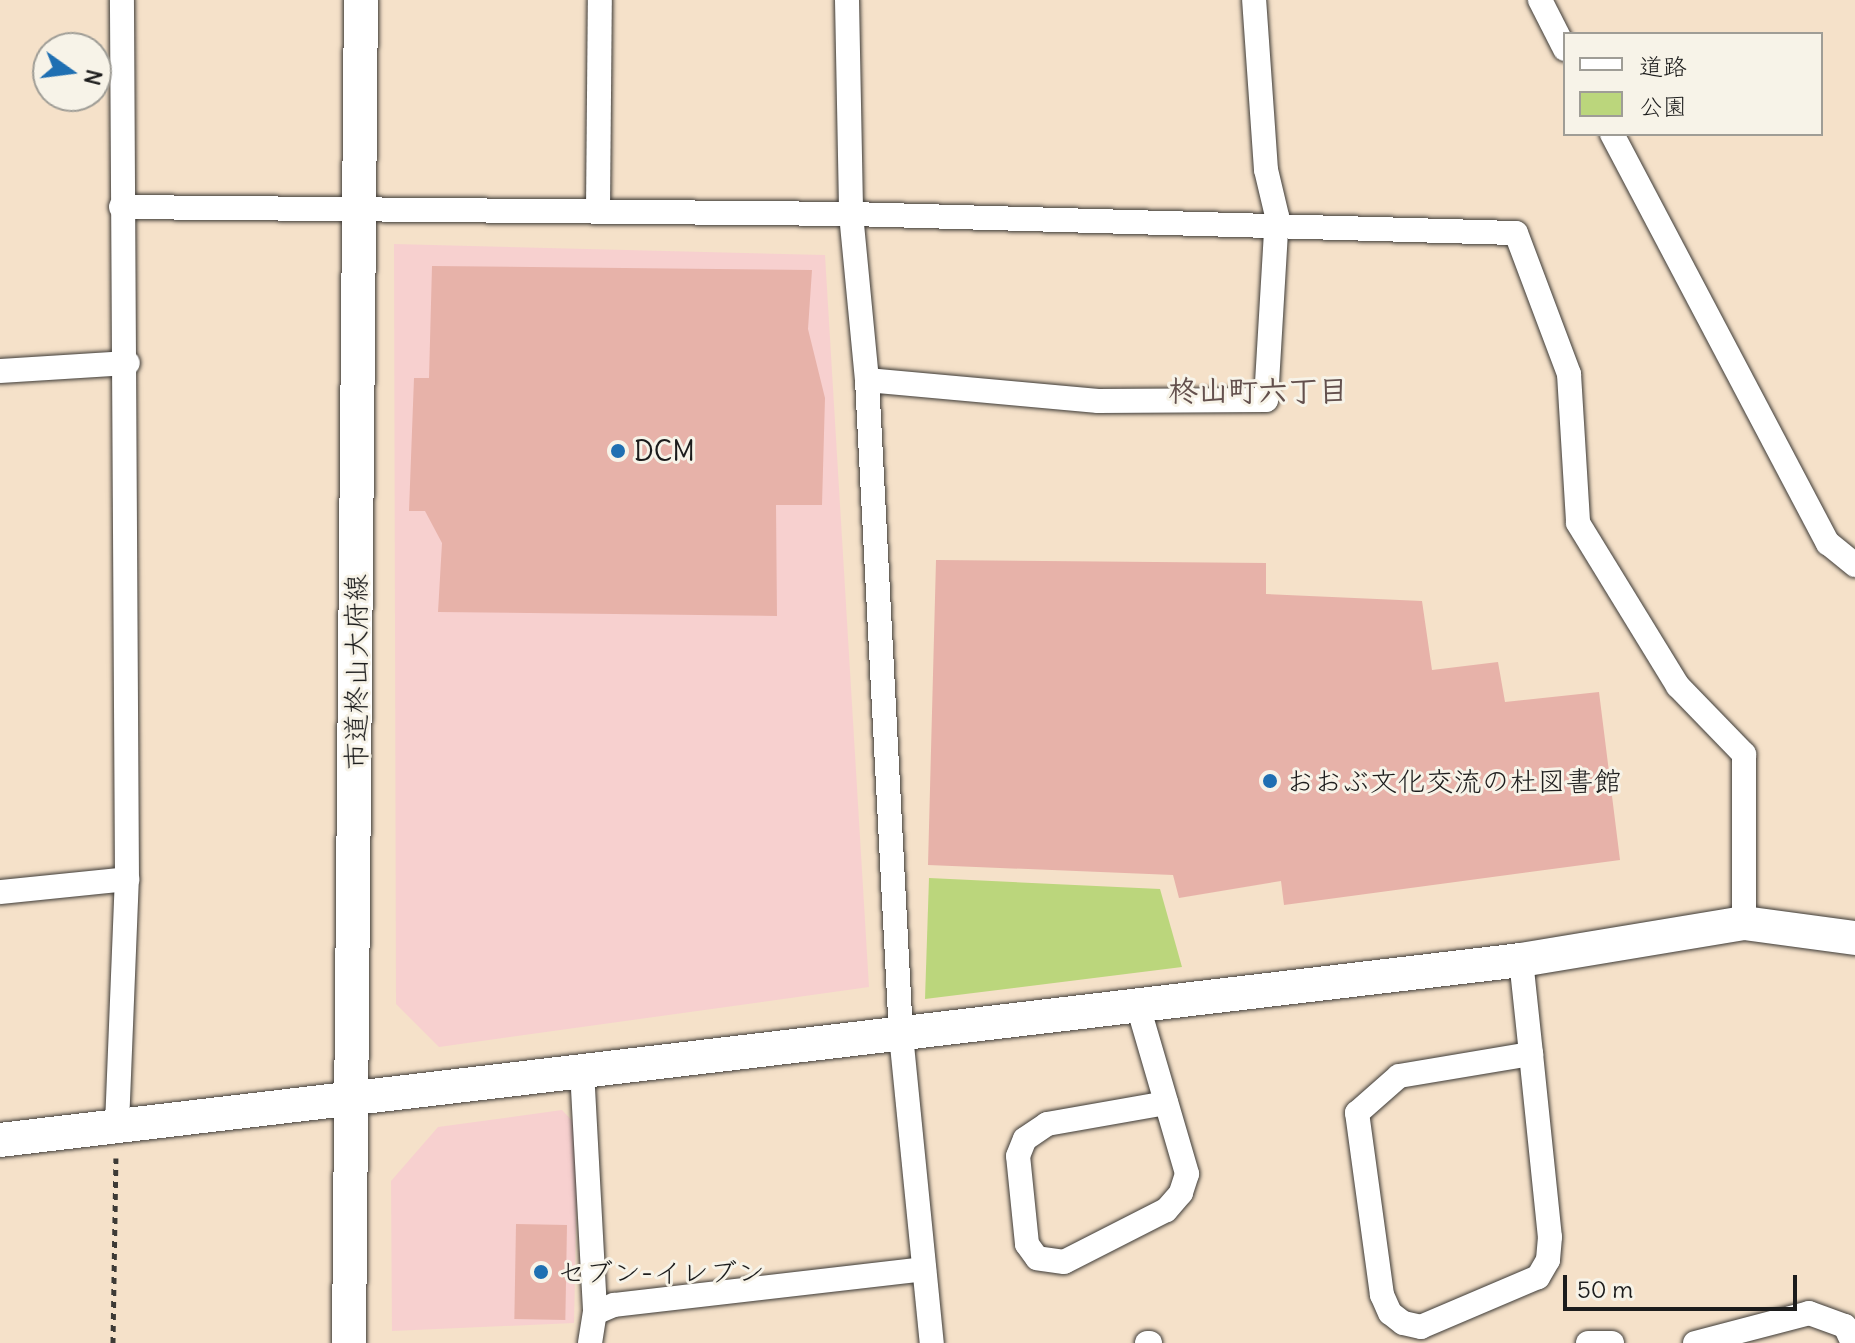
<!DOCTYPE html>
<html>
<head>
<meta charset="utf-8">
<style>
  body { margin:0 }
  #map { position:relative; width:1855px; height:1343px; overflow:hidden; background:#f5e1c9; font-family:Delius,"Klee One",sans-serif }
  div>[style] { position:absolute }
  .built>* { inset:0; background:#f7d0cf }
  .green>* { inset:0; background:#bbd67c }
  .building>* { inset:0; background:#e7b2a9; transform-origin:0 0 }
  .path>* { height:5px; margin-top:-2.5px; transform-origin:0; background:repeating-linear-gradient(90deg,#3d3a36 0 6px,transparent 0 12px) }
  .roads { filter:drop-shadow(0 0 2px #3d3a36) drop-shadow(0 0 2px #3d3a36) }
  .street>* { height:24px; margin:-12px; padding:0 12px; transform-origin:12px; border-radius:12px; background:#fff }
  .secondary>* { height:34px; margin:-17px; padding:0 17px; transform-origin:17px; border-radius:17px; background:#fff }
  .dots>* { width:22px; height:22px; translate:-50% -50%; box-sizing:border-box; border:4px solid #f7f3e8; border-radius:50% }
  span { translate:-50% -50%; white-space:nowrap; text-align:center; line-height:1.15; -webkit-text-stroke:6px #f7f3e8; paint-order:stroke }
  .poi-label { font-size:28px; color:#1c1c1c }
  .left { translate:0 -50%; text-align:left }
  .street-label { font-size:28px; color:#1c1c1c }
  .neighbourhood-label { font-size:30px; color:#63504d; font-weight:700 }
  .legend { position:absolute; left:1563px; top:32px; width:260px; height:104px; box-sizing:border-box; background:#f7f3e8; border:2px solid #9f9d96; margin:0; padding:10px 14px; list-style:none; font-size:24px; color:#1c1c1c }
  .legend li { display:flex; align-items:center; gap:16px; height:40px }
  .legend b { width:40px; border:2px solid #9f9d96 }
  .north { position:absolute; left:32px; top:32px; width:80px; height:80px; box-sizing:border-box; background:#f7f3e8; border:2px solid #9f9d96; border-radius:50%; rotate:104deg; font-size:22px; font-weight:700; line-height:32px; text-align:center; color:#1c1c1c }
  .north::after { content:''; display:block; margin:auto; width:28px; height:36px; background:#1f6fb2; clip-path:polygon(50% 0,100% 100%,50% 72%,0 100%) }
  .scale { position:absolute; left:1563px; top:1275px; width:234px; height:36px; box-sizing:border-box; border:4px solid #1c1c1c; border-top:0; padding-left:10px; font-size:24px; line-height:28px; white-space:nowrap; color:#1c1c1c; -webkit-text-stroke:6px #f7f3e8; paint-order:stroke }
</style>
</head>
<body>
<div id="map">
  <div class="built">
    <div style="clip-path:polygon(394px 244px,825px 255px,869px 987px,439px 1047px,396px 1004px)"></div>
    <div style="clip-path:polygon(562px 1110px,578px 1127px,574px 1323px,392px 1331px,391px 1181px,438px 1127px)"></div>
  </div>
  <div class="green">
    <div style="clip-path:polygon(929px 878px,1160px 889px,1182px 967px,925px 999px)"></div>
  </div>
  <div class="building">
    <div style="clip-path:polygon(432px 266px,812px 270px,808px 329px,825px 398px,822px 505px,776px 505px,777px 616px,438px 612px,442px 543px,425px 511px,409px 511px,414px 378px,429px 378px)"></div>
    <div style="clip-path:polygon(936px 560px,1266px 563px,1266px 594px,1422px 601px,1432px 670px,1498px 662px,1505px 702px,1599px 692px,1620px 860px,1284px 905px,1281px 881px,1179px 898px,1173px 875px,928px 865px)"></div>
    <div style="left:516px;top:1224px;width:51px;height:95px;rotate:1deg"></div>
  </div>
  <div class="path">
    <div style="left:113px;top:1343px;width:185px;rotate:-89.1deg"></div>
  </div>
  <div class="roads">
    <div class="street">
      <div style="left:847px;top:0;width:214px;rotate:88.9deg"></div>
      <div style="left:851px;top:214px;width:167px;rotate:84.5deg"></div>
      <div style="left:867px;top:380px;width:656px;rotate:87.03deg"></div>
      <div style="left:901px;top:1035px;width:310px;rotate:84.3deg"></div>
      <div style="left:1540px;top:0;width:55px;rotate:63deg"></div>
      <div style="left:1612px;top:134px;width:463px;rotate:62.2deg"></div>
      <div style="left:1828px;top:543px;width:35px;rotate:39deg"></div>
      <div style="left:121px;top:207px;width:730px;rotate:0.55deg"></div>
      <div style="left:851px;top:214px;width:665px;rotate:1.64deg"></div>
      <div style="left:1516px;top:233px;width:151px;rotate:69.4deg"></div>
      <div style="left:1569px;top:374px;width:149px;rotate:86.5deg"></div>
      <div style="left:1578px;top:523px;width:191px;rotate:58.5deg"></div>
      <div style="left:1678px;top:686px;width:95px;rotate:45.9deg"></div>
      <div style="left:1744px;top:754px;width:169px;rotate:90deg"></div>
      <div style="left:598px;top:210px;width:210px;rotate:-89.5deg"></div>
      <div style="left:0;top:371px;width:128px;rotate:-3.6deg"></div>
      <div style="left:867px;top:380px;width:232px;rotate:5.2deg"></div>
      <div style="left:1098px;top:401px;width:168px;rotate:-0.3deg"></div>
      <div style="left:1266px;top:400px;width:184px;rotate:-86.6deg"></div>
      <div style="left:1277px;top:216px;width:47px;rotate:-103.4deg"></div>
      <div style="left:1266px;top:170px;width:170px;rotate:-94deg"></div>
      <div style="left:0;top:892px;width:128px;rotate:-5.8deg"></div>
      <div style="left:1521px;top:960px;width:95px;rotate:83.9deg"></div>
      <div style="left:1531px;top:1054px;width:184px;rotate:84.1deg"></div>
      <div style="left:1550px;top:1237px;width:23px;rotate:95deg"></div>
      <div style="left:1548px;top:1260px;width:20px;rotate:120deg"></div>
      <div style="left:1538px;top:1277px;width:127px;rotate:156.9deg"></div>
      <div style="left:1421px;top:1327px;width:18px;rotate:-167deg"></div>
      <div style="left:1403px;top:1323px;width:16px;rotate:-142deg"></div>
      <div style="left:1390px;top:1313px;width:20px;rotate:-114deg"></div>
      <div style="left:1382px;top:1295px;width:184px;rotate:-97.8deg"></div>
      <div style="left:1357px;top:1113px;width:56px;rotate:-41.4deg"></div>
      <div style="left:1399px;top:1076px;width:134px;rotate:-9.5deg"></div>
      <div style="left:1138px;top:1006px;width:175px;rotate:73.7deg"></div>
      <div style="left:1187px;top:1174px;width:20px;rotate:108deg"></div>
      <div style="left:1181px;top:1193px;width:23px;rotate:131deg"></div>
      <div style="left:1166px;top:1210px;width:114px;rotate:153deg"></div>
      <div style="left:1064px;top:1262px;width:27px;rotate:-172deg"></div>
      <div style="left:1037px;top:1258px;width:17px;rotate:-126deg"></div>
      <div style="left:1027px;top:1244px;width:88px;rotate:-95.8deg"></div>
      <div style="left:1018px;top:1156px;width:18px;rotate:-68deg"></div>
      <div style="left:1025px;top:1139px;width:27px;rotate:-34deg"></div>
      <div style="left:1047px;top:1124px;width:121px;rotate:-10deg"></div>
      <div style="left:582px;top:1070px;width:243px;rotate:86.9deg"></div>
      <div style="left:117px;top:1125px;width:246px;rotate:-87.7deg"></div>
      <div style="left:127px;top:879px;width:879px;rotate:-90.33deg"></div>
      <div style="left:590px;top:1343px;width:30px;rotate:-81deg"></div>
      <div style="left:595px;top:1313px;width:21px;rotate:-23deg"></div>
      <div style="left:614px;top:1305px;width:312px;rotate:-6.6deg"></div>
      <div style="left:1147px;top:1343px;width:3px"></div>
      <div style="left:1588px;top:1343px;width:24px"></div>
      <div style="left:1695px;top:1343px;width:118px;rotate:-14.7deg"></div>
      <div style="left:1809px;top:1313px;width:38px;rotate:20deg"></div>
      <div style="left:1845px;top:1326px;width:19px;rotate:65deg"></div>
    </div>
    <div class="secondary">
      <div style="left:0;top:1140px;width:1532px;rotate:-6.75deg"></div>
      <div style="left:1521px;top:960px;width:226px;rotate:-9.4deg"></div>
      <div style="left:1744px;top:923px;width:112px;rotate:7.7deg"></div>
      <div style="left:349px;top:1343px;width:1343px;rotate:-89.49deg"></div>
    </div>
  </div>
  <div class="dots">
    <div style="left:618px;top:451px;background:#1f6fb2"></div>
    <div style="left:1270px;top:781px;background:#1f6fb2"></div>
    <div style="left:541px;top:1272px;background:#1f6fb2"></div>
  </div>
  <div class="poi-label">
    <span class="left" style="left:634px;top:451px">DCM</span>
    <span class="left" style="left:1286px;top:781px">おおぶ文化交流の杜図書館</span>
    <span class="left" style="left:557px;top:1272px">セブン-イレブン</span>
  </div>
  <div class="street-label">
    <span style="left:356px;top:672px;rotate:-90deg">市道柊山大府線</span>
  </div>
  <div class="neighbourhood-label">
    <span style="left:1258px;top:390px">柊山町六丁目</span>
  </div>
  <ul class="legend">
  <li><b style="height:10px;background:#fff"></b>道路</li>
  <li><b style="height:22px;background:#bbd67c"></b>公園</li>
  </ul>
  <div class="north">N</div>
  <div class="scale">50 m</div>
</div>
</body>
</html>
